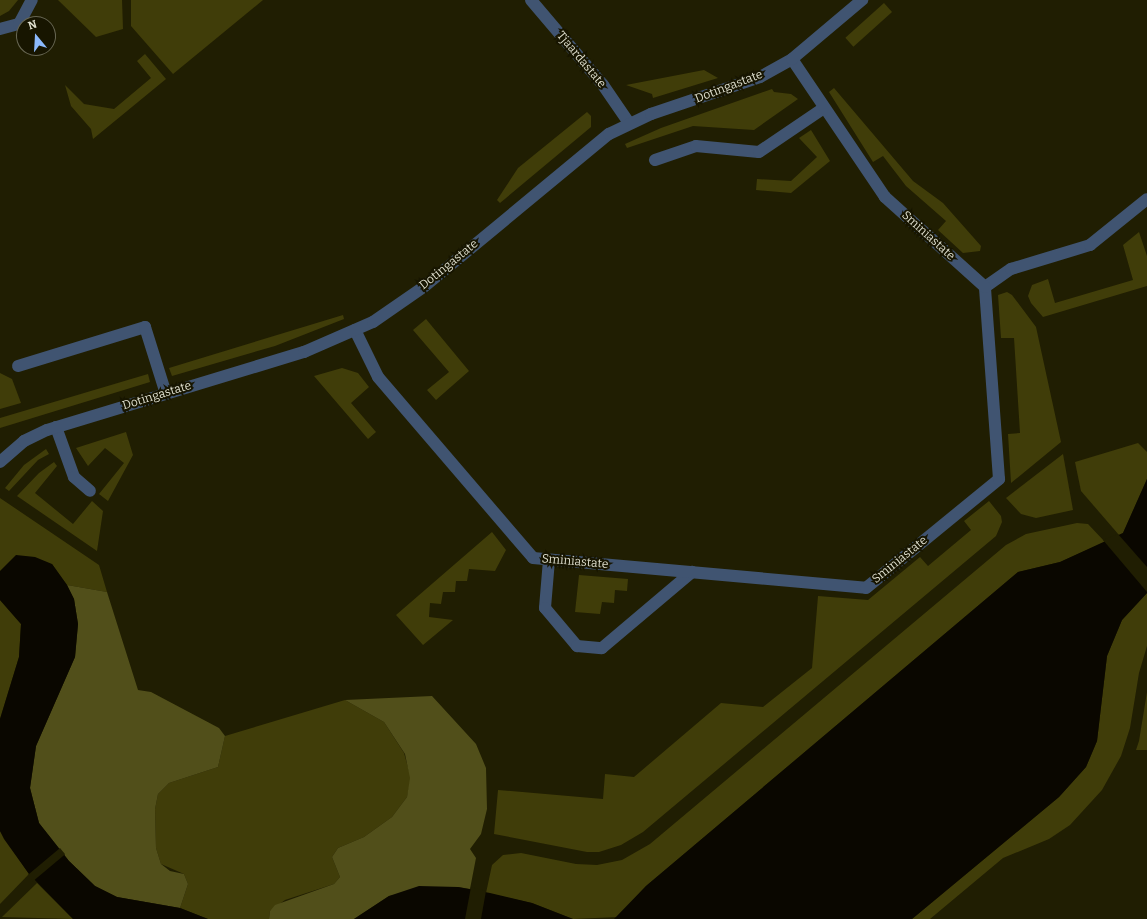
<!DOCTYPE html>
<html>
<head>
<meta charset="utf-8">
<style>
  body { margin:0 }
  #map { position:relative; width:1147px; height:919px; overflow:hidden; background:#201e02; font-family:Bitter,serif }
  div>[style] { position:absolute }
  .green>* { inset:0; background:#403d09; transform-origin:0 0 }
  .forest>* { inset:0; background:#514f1a }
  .water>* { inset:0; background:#0a0700 }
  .pier>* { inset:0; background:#201e02; transform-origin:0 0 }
  .lane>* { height:12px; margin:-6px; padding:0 6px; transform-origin:6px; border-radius:6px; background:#405471 }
  .street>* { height:12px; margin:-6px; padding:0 6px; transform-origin:6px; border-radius:6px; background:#405471 }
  span { translate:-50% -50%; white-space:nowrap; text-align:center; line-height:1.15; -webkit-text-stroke:4px #171500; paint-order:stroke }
  .street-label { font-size:12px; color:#dfdfce }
  .north { position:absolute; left:16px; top:16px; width:40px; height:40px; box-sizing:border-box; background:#171500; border:1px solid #676652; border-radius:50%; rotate:342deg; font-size:11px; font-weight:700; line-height:16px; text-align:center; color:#dfdfce }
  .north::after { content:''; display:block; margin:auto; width:14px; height:18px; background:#8bb9fc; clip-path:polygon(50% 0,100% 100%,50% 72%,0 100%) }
</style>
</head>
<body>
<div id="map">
  <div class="green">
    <div style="clip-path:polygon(0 0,18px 0,9px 11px,0 16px)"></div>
    <div style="clip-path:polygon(58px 0,122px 0,123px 29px,96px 37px)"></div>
    <div style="clip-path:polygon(131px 0,263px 0,173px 74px,131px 26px)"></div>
    <div style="left:884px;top:3px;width:12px;height:52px;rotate:48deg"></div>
    <div style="clip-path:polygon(145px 54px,166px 79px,93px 139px,91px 129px,71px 106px,65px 85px,84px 104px,114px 109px,151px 78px,137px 61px)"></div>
    <div style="clip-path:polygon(704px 70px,718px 78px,653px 98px,652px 94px,626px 85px)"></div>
    <div style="clip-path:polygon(834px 88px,913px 181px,943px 203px,981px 246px,980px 251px,963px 253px,938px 230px,946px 221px,906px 186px,883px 156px,873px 162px,829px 92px)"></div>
    <div style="clip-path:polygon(772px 89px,774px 92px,791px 94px,798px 99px,754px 130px,693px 126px,627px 148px,625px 144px,661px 128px)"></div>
    <div style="clip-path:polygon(587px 112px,591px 116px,591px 127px,500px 203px,497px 200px,518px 168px)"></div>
    <div style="clip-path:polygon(811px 130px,830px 161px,791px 193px,756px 190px,757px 179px,791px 181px,817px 157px,799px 138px)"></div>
    <div style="clip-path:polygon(1139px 232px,1147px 256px,1147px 286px,1043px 317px,1031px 303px,1028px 296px,1032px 285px,1048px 279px,1055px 303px,1133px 280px,1123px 245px)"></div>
    <div style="clip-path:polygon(1007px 292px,1012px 295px,1036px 327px,1061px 442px,1011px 483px,1008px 434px,1020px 433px,1014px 338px,1001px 338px,998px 295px)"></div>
    <div style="clip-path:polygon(343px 315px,344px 319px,275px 346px,172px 376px,169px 368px)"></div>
    <div style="clip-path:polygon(426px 319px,469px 371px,436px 400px,427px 390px,449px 372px,413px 330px)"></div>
    <div style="clip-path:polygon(342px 368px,358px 373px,369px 387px,351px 403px,376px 432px,368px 439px,314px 376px)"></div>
    <div style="clip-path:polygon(0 373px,12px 379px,21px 403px,0 409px)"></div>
    <div style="clip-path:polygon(148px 374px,150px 382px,0 428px,0 418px)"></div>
    <div style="clip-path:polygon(126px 432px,133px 455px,108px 501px,99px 494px,124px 463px,105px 448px,88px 466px,76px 448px)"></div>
    <div style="clip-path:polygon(1138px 443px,1147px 452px,1147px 479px,1123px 533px,1119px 535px,1081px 491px,1075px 462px)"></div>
    <div style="clip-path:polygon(46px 449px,49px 454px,38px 460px,9px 491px,5px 488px,24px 465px)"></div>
    <div style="clip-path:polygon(1063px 454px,1073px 510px,1036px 518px,1021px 514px,1006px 498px)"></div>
    <div style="clip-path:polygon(54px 462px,57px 466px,35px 493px,73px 524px,92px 501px,103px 511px,97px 551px,17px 496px,39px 473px)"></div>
    <div style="clip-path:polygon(0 498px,99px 565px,107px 592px,67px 585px,52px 564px,0 571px)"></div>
    <div style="clip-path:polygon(989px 501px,1001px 516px,1002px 522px,996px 536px,643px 832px,621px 845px,599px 852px,587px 852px,494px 834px,498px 790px,603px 799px,605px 774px,634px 777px,721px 703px,763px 707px,812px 668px,818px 596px,868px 600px,920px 557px,928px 566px,971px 530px,964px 521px)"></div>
    <div style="clip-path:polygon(1077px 523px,1088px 524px,1105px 542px,1060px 562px,1018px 572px,646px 886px,618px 917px,573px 919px,532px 903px,486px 893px,492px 865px,503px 855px,521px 853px,576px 864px,597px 865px,622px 860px,650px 844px,1006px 545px,1026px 534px)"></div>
    <div style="clip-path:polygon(492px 532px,506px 550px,495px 571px,469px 569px,467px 581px,456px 581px,455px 592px,443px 592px,441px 604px,430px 603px,429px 617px,453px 620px,423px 645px,396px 615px)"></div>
    <div style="clip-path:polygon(579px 575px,628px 579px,627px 591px,615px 590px,614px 603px,602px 602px,600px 614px,575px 612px)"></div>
    <div style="clip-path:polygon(1147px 593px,1147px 646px,1139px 673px,1130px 728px,1121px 756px,1102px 790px,1070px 825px,1049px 839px,1003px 858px,930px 919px,912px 919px,1059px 797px,1086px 767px,1097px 741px,1107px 656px,1122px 620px)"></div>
    <div style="clip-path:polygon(0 600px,21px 624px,19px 657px,0 719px)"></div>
    <div style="clip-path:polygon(1147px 692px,1147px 750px,1136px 750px,1139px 741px)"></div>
    <div style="clip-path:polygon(345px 700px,384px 722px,404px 753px,411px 778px,407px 797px,392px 817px,364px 837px,338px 848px,332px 857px,340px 877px,334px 884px,285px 900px,270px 911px,269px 919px,208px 919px,180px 908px,188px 884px,184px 874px,161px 864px,156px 848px,155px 809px,158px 794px,169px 783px,218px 767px,225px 736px)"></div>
    <div style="clip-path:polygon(0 831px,29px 874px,0 904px)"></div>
    <div style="clip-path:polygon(37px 883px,73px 919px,2px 917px)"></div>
  </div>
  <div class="forest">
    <div style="clip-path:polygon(67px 585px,107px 592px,138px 690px,151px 692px,219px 728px,225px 736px,218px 767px,169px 783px,158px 794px,155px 809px,156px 848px,161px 864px,170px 871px,184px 874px,188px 884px,180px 908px,117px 897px,95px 886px,69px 861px,39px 823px,30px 788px,36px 746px,75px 657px,78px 624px,74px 599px)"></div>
    <div style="clip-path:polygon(432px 696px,476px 744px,486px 768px,487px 809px,481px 834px,470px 849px,476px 858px,470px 889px,458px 887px,389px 896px,354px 919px,269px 919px,270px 911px,275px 905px,334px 884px,340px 877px,332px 857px,338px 848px,364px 837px,392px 817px,407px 797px,410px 778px,405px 754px,384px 722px,345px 700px)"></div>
  </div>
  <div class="water">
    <div style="clip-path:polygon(1147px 479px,1147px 593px,1122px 620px,1107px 656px,1097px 741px,1086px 767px,1059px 797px,971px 870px,912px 919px,614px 919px,646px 886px,1018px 572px,1060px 562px,1123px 533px)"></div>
    <div style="clip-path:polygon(16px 555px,35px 557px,52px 564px,67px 585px,74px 599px,78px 624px,75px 657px,36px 746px,30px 788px,39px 823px,69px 861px,95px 886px,117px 897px,180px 908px,208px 919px,73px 919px,29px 874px,4px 839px,0 831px,0 719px,19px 657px,21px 624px,0 600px,0 571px)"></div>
    <div style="clip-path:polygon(419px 886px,458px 887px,490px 893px,532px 903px,573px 919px,354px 919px,389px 896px)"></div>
  </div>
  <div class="pier">
    <div style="clip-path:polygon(1118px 534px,1147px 567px,1147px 592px,1103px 540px)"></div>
    <div style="left:60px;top:848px;width:8px;height:42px;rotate:50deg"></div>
    <div style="clip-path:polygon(471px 887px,486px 891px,481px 919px,465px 919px)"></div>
  </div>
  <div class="lane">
    <div style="left:655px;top:160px;width:43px;rotate:-18.9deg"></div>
    <div style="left:696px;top:146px;width:63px;rotate:5.4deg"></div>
    <div style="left:759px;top:152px;width:78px;rotate:-34.1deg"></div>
    <div style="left:18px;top:366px;width:133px;rotate:-17.1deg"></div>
    <div style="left:145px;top:327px;width:70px;rotate:72.6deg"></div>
    <div style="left:56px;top:427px;width:53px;rotate:70.2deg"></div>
    <div style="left:74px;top:477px;width:21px;rotate:41deg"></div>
    <div style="left:549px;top:560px;width:48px;rotate:94.8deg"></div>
    <div style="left:545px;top:608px;width:50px;rotate:49.9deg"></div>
    <div style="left:577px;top:646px;width:25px;rotate:5deg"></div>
    <div style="left:602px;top:648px;width:118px;rotate:-40.2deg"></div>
  </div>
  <div class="street">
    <div style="left:531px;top:0;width:111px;rotate:49.7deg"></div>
    <div style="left:603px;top:85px;width:46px;rotate:55.6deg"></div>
    <div style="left:0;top:29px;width:20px;rotate:-15deg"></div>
    <div style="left:19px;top:24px;width:27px;rotate:-62deg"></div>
    <div style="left:985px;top:287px;width:32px;rotate:-35deg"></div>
    <div style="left:1011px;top:269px;width:83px;rotate:-16.9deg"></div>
    <div style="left:1090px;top:245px;width:73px;rotate:-38.9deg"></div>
    <div style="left:355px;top:330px;width:52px;rotate:63.9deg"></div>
    <div style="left:378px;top:377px;width:238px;rotate:49.4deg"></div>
    <div style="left:533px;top:558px;width:334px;rotate:5.1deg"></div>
    <div style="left:866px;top:588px;width:172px;rotate:-39.3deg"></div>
    <div style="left:999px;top:479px;width:193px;rotate:-94.2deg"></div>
    <div style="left:985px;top:287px;width:135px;rotate:-138deg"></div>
    <div style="left:885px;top:197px;width:166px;rotate:-124deg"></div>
    <div style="left:0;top:462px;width:32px;rotate:-41deg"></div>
    <div style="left:24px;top:441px;width:25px;rotate:-26deg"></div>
    <div style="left:47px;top:430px;width:269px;rotate:-16.9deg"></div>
    <div style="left:304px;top:352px;width:75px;rotate:-23.5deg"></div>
    <div style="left:373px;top:322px;width:63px;rotate:-34.7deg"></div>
    <div style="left:425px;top:286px;width:239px;rotate:-39.6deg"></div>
    <div style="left:609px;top:134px;width:47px;rotate:-25.5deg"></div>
    <div style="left:651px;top:114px;width:115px;rotate:-18.7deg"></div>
    <div style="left:760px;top:77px;width:37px;rotate:-29deg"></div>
    <div style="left:792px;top:59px;width:92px;rotate:-40.1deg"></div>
  </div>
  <div class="street-label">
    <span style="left:581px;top:60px;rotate:50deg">Tjaardastate</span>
    <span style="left:729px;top:87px;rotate:-21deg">Dotingastate</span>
    <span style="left:928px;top:236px;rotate:42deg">Sminiastate</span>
    <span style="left:449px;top:265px;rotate:-39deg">Dotingastate</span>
    <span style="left:157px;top:396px;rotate:-17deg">Dotingastate</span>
    <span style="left:900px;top:560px;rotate:-39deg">Sminiastate</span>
    <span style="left:575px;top:562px;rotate:5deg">Sminiastate</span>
  </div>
  <div class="north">N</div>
</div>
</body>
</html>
